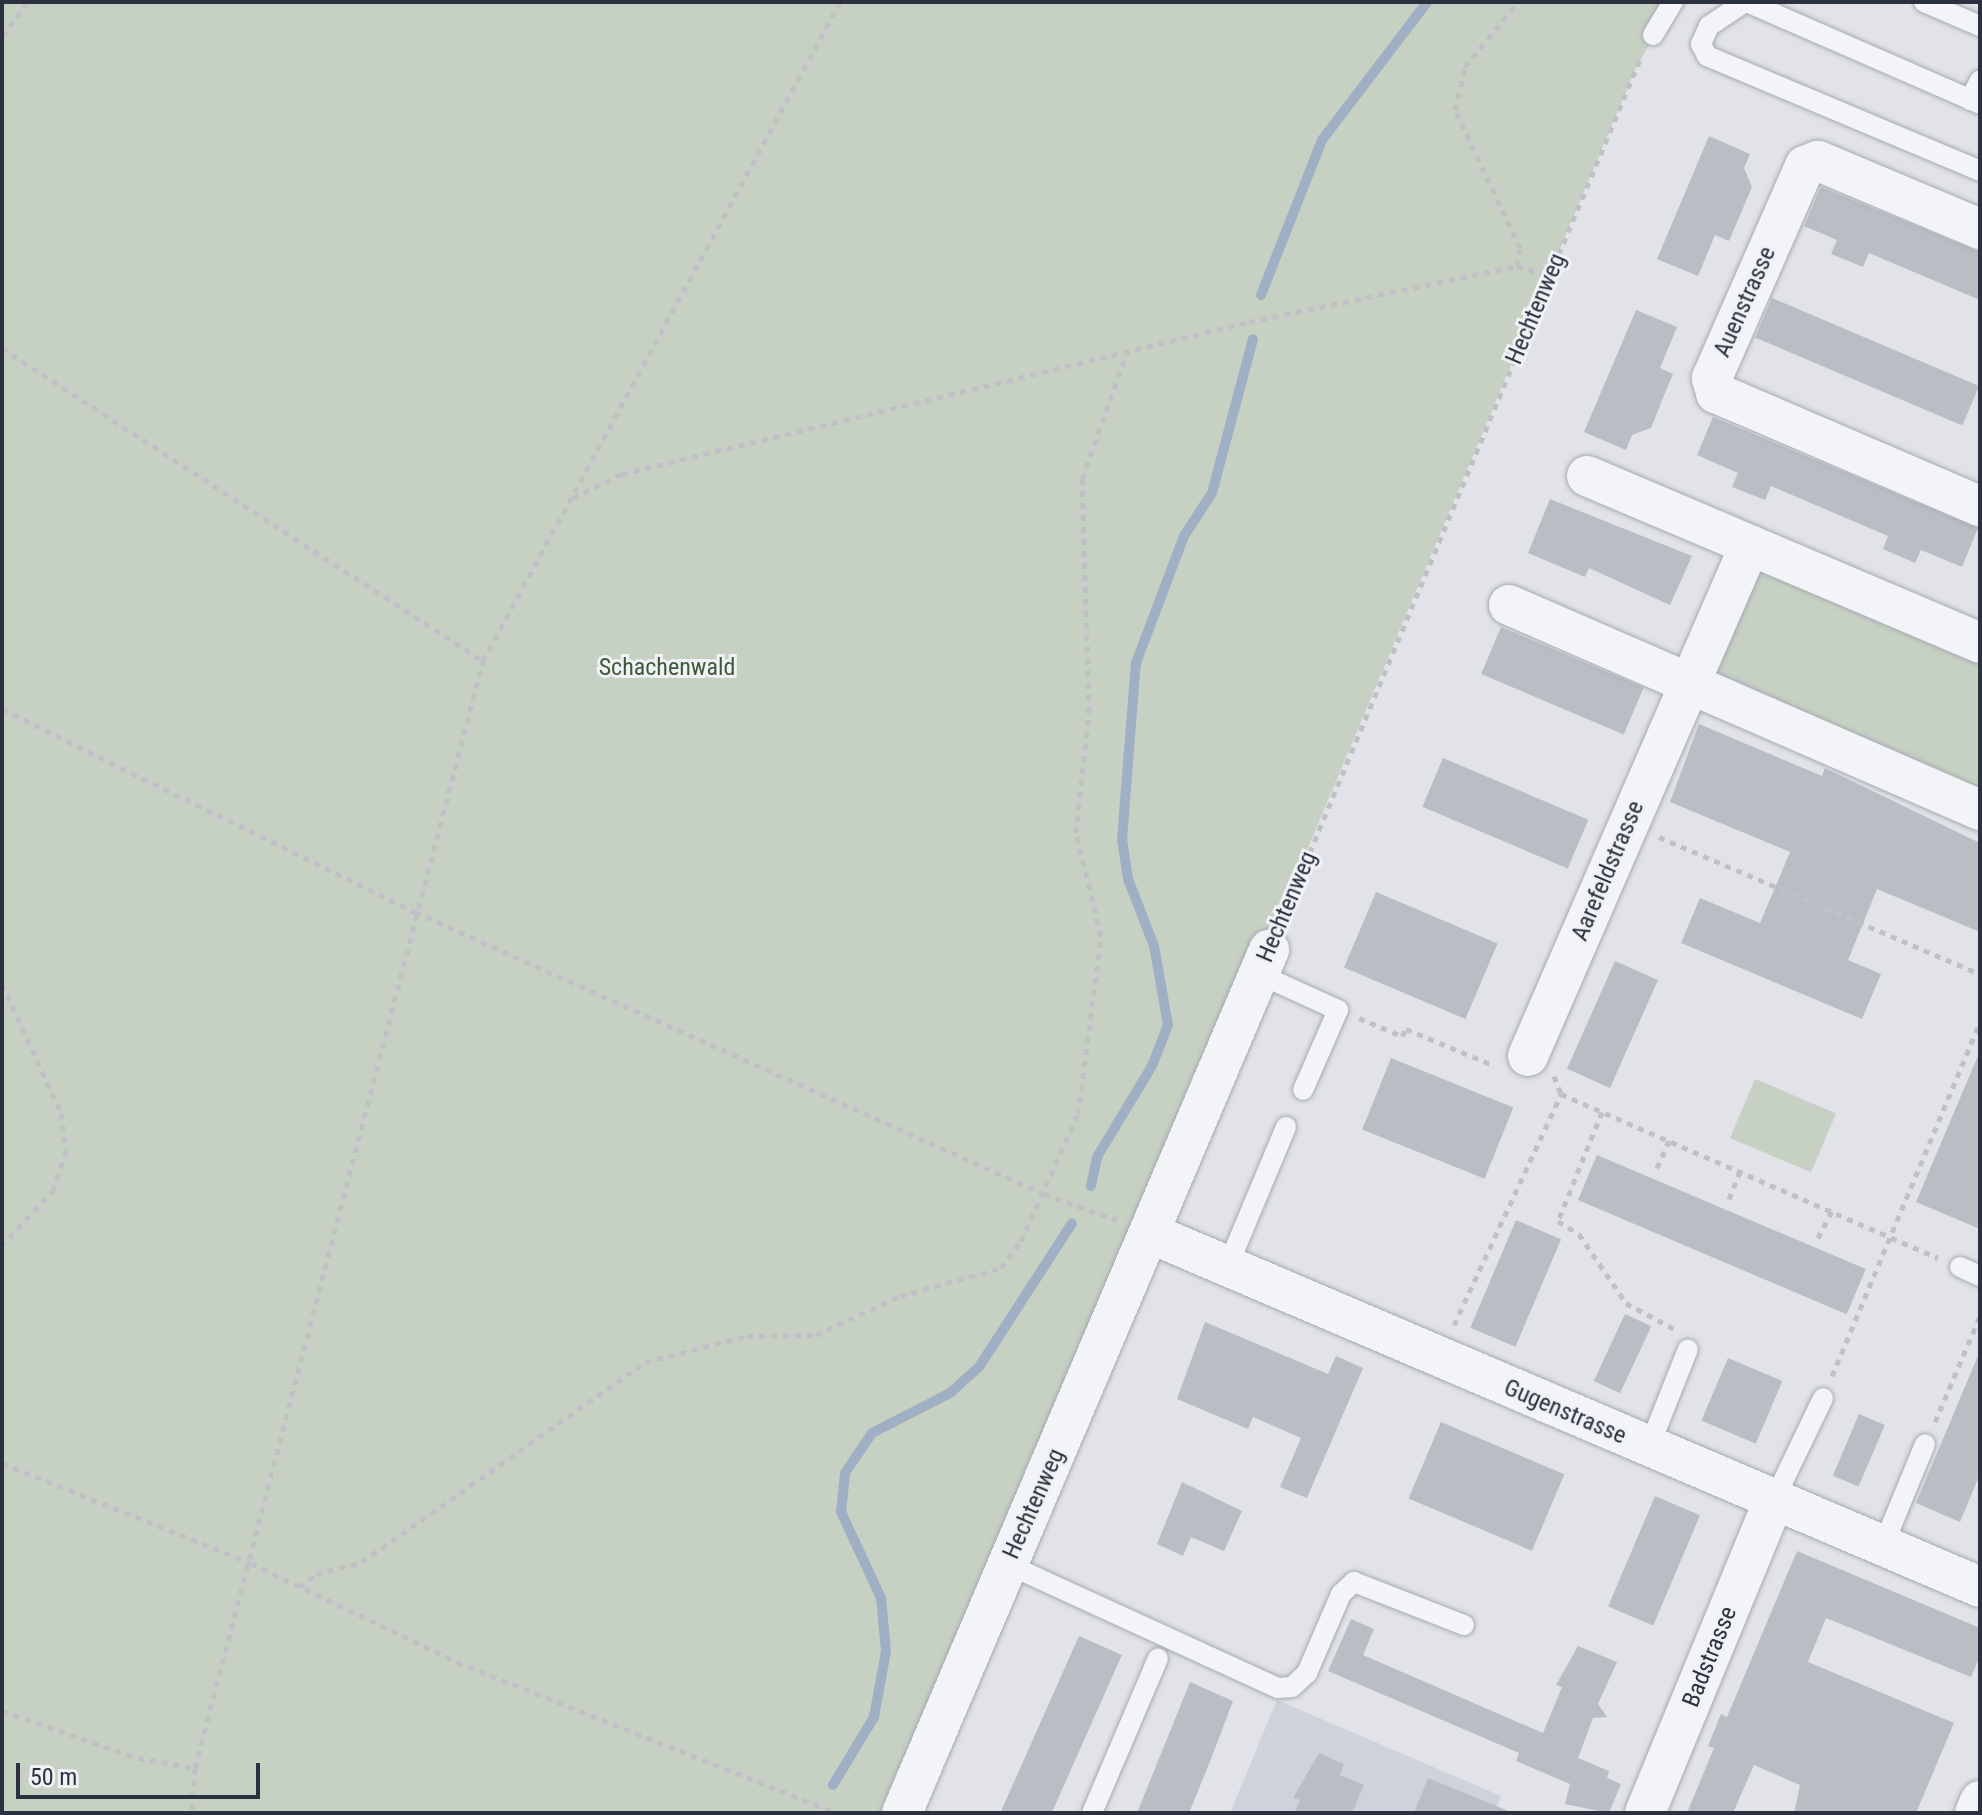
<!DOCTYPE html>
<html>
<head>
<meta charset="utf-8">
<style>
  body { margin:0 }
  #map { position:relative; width:1982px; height:1815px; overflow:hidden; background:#e1e3e8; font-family:"Roboto Condensed",sans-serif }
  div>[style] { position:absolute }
  .built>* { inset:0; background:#cfd2da }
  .green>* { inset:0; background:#c6d1c3; transform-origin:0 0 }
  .stream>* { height:10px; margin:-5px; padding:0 5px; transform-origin:5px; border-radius:5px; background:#a0b0c4 }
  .building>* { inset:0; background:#b9bdc4; transform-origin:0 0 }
  .path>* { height:5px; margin-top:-2.5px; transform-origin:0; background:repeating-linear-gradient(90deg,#bfc1c7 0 6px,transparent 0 12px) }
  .roads { filter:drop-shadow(0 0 2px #a7aab2) drop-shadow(0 0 2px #a7aab2) }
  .lane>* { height:20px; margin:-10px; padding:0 10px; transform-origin:10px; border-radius:10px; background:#f3f4f7 }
  .street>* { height:40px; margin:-20px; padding:0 20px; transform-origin:20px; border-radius:20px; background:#f3f4f7 }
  span { translate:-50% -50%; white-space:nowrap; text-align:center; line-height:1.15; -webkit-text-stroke:6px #f0f2f6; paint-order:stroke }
  .street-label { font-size:24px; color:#2b313e }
  .park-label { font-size:24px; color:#3e583a }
  .frame { position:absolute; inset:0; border:4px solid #2b313e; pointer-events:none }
  .scale { position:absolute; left:16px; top:1763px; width:244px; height:36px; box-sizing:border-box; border:4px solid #2b313e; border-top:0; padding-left:10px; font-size:24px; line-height:28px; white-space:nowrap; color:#2b313e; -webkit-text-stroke:6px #f0f2f6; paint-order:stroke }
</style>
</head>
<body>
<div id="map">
  <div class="built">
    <div style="clip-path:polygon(1277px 1700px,1501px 1796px,1494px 1813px,1230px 1813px)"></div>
  </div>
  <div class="green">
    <div style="clip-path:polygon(2px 2px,1673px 2px,1636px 68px,902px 1813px,2px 1813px)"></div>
    <div style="clip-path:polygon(1753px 569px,1980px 657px,1980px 798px,1704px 678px)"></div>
    <div style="left:1755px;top:1079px;width:88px;height:64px;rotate:23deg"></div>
  </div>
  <div class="stream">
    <div style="left:1261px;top:295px;width:167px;rotate:-68.5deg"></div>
    <div style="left:1322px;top:140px;width:173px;rotate:-52.7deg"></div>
    <div style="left:1091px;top:1186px;width:30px;rotate:-78deg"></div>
    <div style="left:1097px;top:1157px;width:106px;rotate:-58.9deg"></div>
    <div style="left:1152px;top:1066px;width:44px;rotate:-68.7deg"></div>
    <div style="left:1168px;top:1025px;width:80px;rotate:-100deg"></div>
    <div style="left:1154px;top:946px;width:72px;rotate:-111.2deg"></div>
    <div style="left:1128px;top:879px;width:40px;rotate:-98.5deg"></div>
    <div style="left:1122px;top:839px;width:177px;rotate:-85.5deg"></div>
    <div style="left:1136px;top:663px;width:136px;rotate:-69.3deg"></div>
    <div style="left:1184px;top:536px;width:51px;rotate:-56.9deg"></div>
    <div style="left:1212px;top:493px;width:159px;rotate:-75.1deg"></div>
    <div style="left:833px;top:1785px;width:79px;rotate:-58.9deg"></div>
    <div style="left:874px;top:1717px;width:67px;rotate:-79.7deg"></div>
    <div style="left:886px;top:1651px;width:53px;rotate:-95.4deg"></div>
    <div style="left:881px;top:1598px;width:95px;rotate:-114.9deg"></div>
    <div style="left:841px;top:1512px;width:39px;rotate:-84deg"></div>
    <div style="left:845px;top:1473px;width:48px;rotate:-56deg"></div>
    <div style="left:872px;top:1433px;width:88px;rotate:-27.1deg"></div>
    <div style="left:950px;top:1393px;width:39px;rotate:-42deg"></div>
    <div style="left:979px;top:1367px;width:171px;rotate:-57.1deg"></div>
  </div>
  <div class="building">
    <div style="clip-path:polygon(1709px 136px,1750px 154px,1744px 168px,1752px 187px,1729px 241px,1715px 235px,1698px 276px,1657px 259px)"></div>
    <div style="clip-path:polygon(1821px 187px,1980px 252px,1980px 300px,1869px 253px,1863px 267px,1831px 254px,1837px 240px,1804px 226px)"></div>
    <div style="left:1772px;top:298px;width:225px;height:43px;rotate:23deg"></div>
    <div style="clip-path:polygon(1636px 310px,1677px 327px,1660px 368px,1673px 374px,1665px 393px,1651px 428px,1632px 435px,1626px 450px,1584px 432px)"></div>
    <div style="clip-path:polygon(1713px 417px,1978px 528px,1962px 567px,1921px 550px,1915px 563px,1883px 549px,1888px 536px,1771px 486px,1765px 500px,1732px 487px,1738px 473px,1697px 455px)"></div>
    <div style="clip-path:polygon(1550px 499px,1692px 556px,1670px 605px,1589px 568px,1585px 577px,1528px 553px)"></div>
    <div style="left:1501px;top:627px;width:155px;height:51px;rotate:23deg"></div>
    <div style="clip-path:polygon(1699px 724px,1822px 776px,1825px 768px,1980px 843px,1980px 932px,1877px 889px,1848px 960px,1881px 974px,1862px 1019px,1681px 943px,1700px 898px,1760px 923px,1790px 852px,1670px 802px)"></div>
    <div style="left:1443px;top:758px;width:158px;height:53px;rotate:23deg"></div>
    <div style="left:1376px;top:892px;width:132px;height:82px;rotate:23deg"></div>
    <div style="left:1615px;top:961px;width:47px;height:118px;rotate:24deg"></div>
    <div style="clip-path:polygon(1980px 1051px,1980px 1229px,1916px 1202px)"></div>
    <div style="left:1391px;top:1058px;width:132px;height:77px;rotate:22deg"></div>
    <div style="left:1597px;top:1155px;width:292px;height:49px;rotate:23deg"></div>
    <div style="left:1516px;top:1220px;width:49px;height:117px;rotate:23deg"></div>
    <div style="left:1625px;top:1314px;width:29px;height:74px;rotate:25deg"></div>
    <div style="clip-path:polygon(1205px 1322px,1328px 1374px,1336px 1356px,1363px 1368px,1307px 1498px,1280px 1487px,1301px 1438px,1253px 1417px,1248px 1429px,1177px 1399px)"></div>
    <div style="clip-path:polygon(1980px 1351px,1980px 1474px,1960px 1522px,1916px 1503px)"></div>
    <div style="left:1728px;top:1358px;width:59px;height:68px;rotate:23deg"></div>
    <div style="left:1859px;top:1414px;width:28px;height:67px;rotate:23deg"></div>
    <div style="left:1441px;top:1422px;width:134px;height:83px;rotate:23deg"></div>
    <div style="clip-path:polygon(1182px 1482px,1242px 1511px,1224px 1551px,1191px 1537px,1183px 1556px,1157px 1544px)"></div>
    <div style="left:1655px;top:1496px;width:49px;height:120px;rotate:23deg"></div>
    <div style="clip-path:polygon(1797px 1551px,1980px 1628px,1980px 1656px,1971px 1677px,1826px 1618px,1808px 1662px,1954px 1723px,1916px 1813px,1794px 1813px,1800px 1785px,1754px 1765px,1733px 1813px,1687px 1813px,1714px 1748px,1708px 1746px,1721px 1714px,1727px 1717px)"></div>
    <div style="clip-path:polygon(1351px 1619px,1374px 1629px,1363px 1655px,1543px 1733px,1562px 1687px,1556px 1685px,1578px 1646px,1617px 1662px,1598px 1704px,1607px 1717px,1593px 1718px,1578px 1758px,1609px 1771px,1607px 1778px,1621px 1784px,1609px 1813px,1565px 1804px,1570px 1784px,1516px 1761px,1519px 1753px,1328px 1671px)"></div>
    <div style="left:1079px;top:1636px;width:47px;height:192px;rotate:24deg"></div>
    <div style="clip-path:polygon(1190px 1682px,1233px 1701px,1211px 1759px,1189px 1813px,1137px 1813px)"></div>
    <div style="clip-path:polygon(1319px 1753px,1344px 1764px,1340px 1775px,1364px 1785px,1352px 1813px,1294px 1813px,1300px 1800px,1293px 1798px)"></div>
    <div style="clip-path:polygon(1428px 1778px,1511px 1812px,1511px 1813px,1414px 1813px)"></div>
  </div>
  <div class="path">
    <div style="left:2px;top:36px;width:43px;rotate:-52.6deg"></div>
    <div style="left:1517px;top:266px;width:18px;rotate:-81deg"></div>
    <div style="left:1520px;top:248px;width:153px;rotate:-115.2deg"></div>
    <div style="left:1455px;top:110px;width:44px;rotate:-76.9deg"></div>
    <div style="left:1465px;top:67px;width:84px;rotate:-50.8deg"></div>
    <div style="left:2px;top:348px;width:574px;rotate:33.05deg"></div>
    <div style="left:573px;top:498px;width:55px;rotate:-26.1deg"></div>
    <div style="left:622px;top:474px;width:645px;rotate:-13.63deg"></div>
    <div style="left:1249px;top:322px;width:274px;rotate:-11.8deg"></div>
    <div style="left:1517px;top:266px;width:34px;rotate:17deg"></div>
    <div style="left:2px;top:709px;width:460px;rotate:26.2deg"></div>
    <div style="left:415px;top:912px;width:689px;rotate:24.15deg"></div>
    <div style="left:1044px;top:1194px;width:77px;rotate:19.6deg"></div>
    <div style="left:1659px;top:837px;width:349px;rotate:23.1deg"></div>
    <div style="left:1282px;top:919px;width:934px;rotate:-67.39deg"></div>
    <div style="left:2px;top:984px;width:142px;rotate:65.4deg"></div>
    <div style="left:61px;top:1113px;width:38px;rotate:83deg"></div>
    <div style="left:66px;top:1151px;width:40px;rotate:108deg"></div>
    <div style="left:54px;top:1189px;width:76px;rotate:132.9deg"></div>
    <div style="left:1359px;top:1018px;width:47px;rotate:22.7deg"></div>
    <div style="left:1402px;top:1036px;width:8px;rotate:-60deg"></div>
    <div style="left:1406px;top:1029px;width:94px;rotate:22.5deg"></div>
    <div style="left:1554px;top:1076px;width:19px;rotate:69deg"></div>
    <div style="left:1602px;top:1112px;width:118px;rotate:112deg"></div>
    <div style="left:1558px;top:1221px;width:25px;rotate:32deg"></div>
    <div style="left:1579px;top:1234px;width:83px;rotate:55.7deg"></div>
    <div style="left:1626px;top:1303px;width:57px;rotate:28.4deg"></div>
    <div style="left:1657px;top:1168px;width:30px;rotate:-66deg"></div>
    <div style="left:1729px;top:1199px;width:29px;rotate:-68deg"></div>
    <div style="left:1818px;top:1238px;width:30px;rotate:-63deg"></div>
    <div style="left:1454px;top:1325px;width:255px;rotate:-65.1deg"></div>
    <div style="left:1561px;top:1094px;width:411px;rotate:23.5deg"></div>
    <div style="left:1832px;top:1376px;width:383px;rotate:-67.3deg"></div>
    <div style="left:1935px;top:1422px;width:115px;rotate:-67deg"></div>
    <div style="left:2px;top:1463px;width:268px;rotate:21.9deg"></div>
    <div style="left:251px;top:1563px;width:229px;rotate:25.7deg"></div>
    <div style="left:457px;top:1662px;width:408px;rotate:21.7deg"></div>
    <div style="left:299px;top:1587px;width:21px;rotate:-37deg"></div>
    <div style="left:316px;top:1574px;width:48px;rotate:-14.6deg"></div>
    <div style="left:362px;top:1562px;width:347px;rotate:-35.2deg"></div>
    <div style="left:645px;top:1362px;width:105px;rotate:-14.3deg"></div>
    <div style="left:747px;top:1336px;width:69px;rotate:-0.8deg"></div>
    <div style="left:816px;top:1335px;width:93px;rotate:-24.9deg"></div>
    <div style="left:900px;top:1296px;width:105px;rotate:-15.5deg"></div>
    <div style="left:1001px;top:1268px;width:34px;rotate:-53deg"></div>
    <div style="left:1021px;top:1241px;width:139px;rotate:-65.8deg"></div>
    <div style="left:1078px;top:1114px;width:179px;rotate:-82.6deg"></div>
    <div style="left:1101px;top:936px;width:106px;rotate:-103.6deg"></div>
    <div style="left:1076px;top:833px;width:122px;rotate:-83.9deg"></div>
    <div style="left:1089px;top:712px;width:233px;rotate:-91.7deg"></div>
    <div style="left:1082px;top:479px;width:135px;rotate:-70.5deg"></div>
    <div style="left:2px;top:1711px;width:144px;rotate:19.1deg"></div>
    <div style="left:138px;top:1758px;width:58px;rotate:10deg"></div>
    <div style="left:195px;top:1768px;width:45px;rotate:93.8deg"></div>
    <div style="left:195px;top:1768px;width:1144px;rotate:-75.42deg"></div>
    <div style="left:483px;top:661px;width:749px;rotate:-61.55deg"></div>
  </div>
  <div class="roads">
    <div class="lane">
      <div style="left:1745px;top:2px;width:43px;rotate:146.3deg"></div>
      <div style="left:1709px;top:26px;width:20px;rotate:114deg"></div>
      <div style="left:1701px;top:44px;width:13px;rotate:63deg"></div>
      <div style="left:1707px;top:56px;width:296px;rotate:22.8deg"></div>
      <div style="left:1747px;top:2px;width:254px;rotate:23.6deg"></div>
      <div style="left:1924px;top:2px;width:61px;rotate:23.2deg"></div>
      <div style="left:1653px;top:35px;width:39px;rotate:-59deg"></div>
      <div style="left:1970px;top:100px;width:22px;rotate:-63deg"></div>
      <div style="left:1259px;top:974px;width:87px;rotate:24.5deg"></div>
      <div style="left:1338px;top:1010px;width:87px;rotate:113.6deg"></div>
      <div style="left:1960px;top:1267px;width:22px;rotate:24deg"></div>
      <div style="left:1227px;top:1268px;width:153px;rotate:-67.3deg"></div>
      <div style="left:1649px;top:1447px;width:105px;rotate:-68.3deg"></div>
      <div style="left:1774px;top:1500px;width:113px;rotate:-64.3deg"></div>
      <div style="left:1883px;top:1546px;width:110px;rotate:-67.6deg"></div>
      <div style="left:1007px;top:1564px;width:298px;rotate:24.6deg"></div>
      <div style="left:1278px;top:1688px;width:14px;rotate:-4deg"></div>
      <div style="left:1292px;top:1687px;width:21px;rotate:-43deg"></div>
      <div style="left:1307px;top:1673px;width:86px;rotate:-66.7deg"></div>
      <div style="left:1341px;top:1594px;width:18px;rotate:-43deg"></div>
      <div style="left:1354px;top:1582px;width:118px;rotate:21.4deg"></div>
      <div style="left:1092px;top:1813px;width:168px;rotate:-66.9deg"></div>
    </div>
    <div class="street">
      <div style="left:1980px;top:229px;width:176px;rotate:-157.2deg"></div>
      <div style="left:1818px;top:161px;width:14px;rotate:159deg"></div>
      <div style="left:1805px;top:166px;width:232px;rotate:113.7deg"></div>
      <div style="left:1712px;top:378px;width:16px;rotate:75deg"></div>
      <div style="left:1716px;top:393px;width:287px;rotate:23.2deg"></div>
      <div style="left:1587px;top:476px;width:427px;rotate:23deg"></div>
      <div style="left:1509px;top:605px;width:514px;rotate:23.52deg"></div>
      <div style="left:1528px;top:1056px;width:557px;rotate:-66.52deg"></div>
      <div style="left:1152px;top:1234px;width:900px;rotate:23.09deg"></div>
      <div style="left:902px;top:1813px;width:938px;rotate:-66.96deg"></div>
      <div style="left:1645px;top:1813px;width:339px;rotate:-67.6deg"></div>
      <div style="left:1975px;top:1813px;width:13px;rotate:-67deg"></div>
    </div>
  </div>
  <div class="street-label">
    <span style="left:1745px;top:302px;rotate:-66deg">Auenstrasse</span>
    <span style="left:1536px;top:309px;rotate:-67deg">Hechtenweg</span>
    <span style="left:1608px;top:871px;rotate:-67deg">Aarefeldstrasse</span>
    <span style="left:1287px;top:907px;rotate:-67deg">Hechtenweg</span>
    <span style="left:1565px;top:1412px;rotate:23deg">Gugenstrasse</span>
    <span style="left:1034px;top:1504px;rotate:-66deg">Hechtenweg</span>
    <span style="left:1710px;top:1657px;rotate:-68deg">Badstrasse</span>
  </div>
  <div class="park-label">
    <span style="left:667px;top:668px">Schachenwald</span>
  </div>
  <div class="frame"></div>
  <div class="scale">50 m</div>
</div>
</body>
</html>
